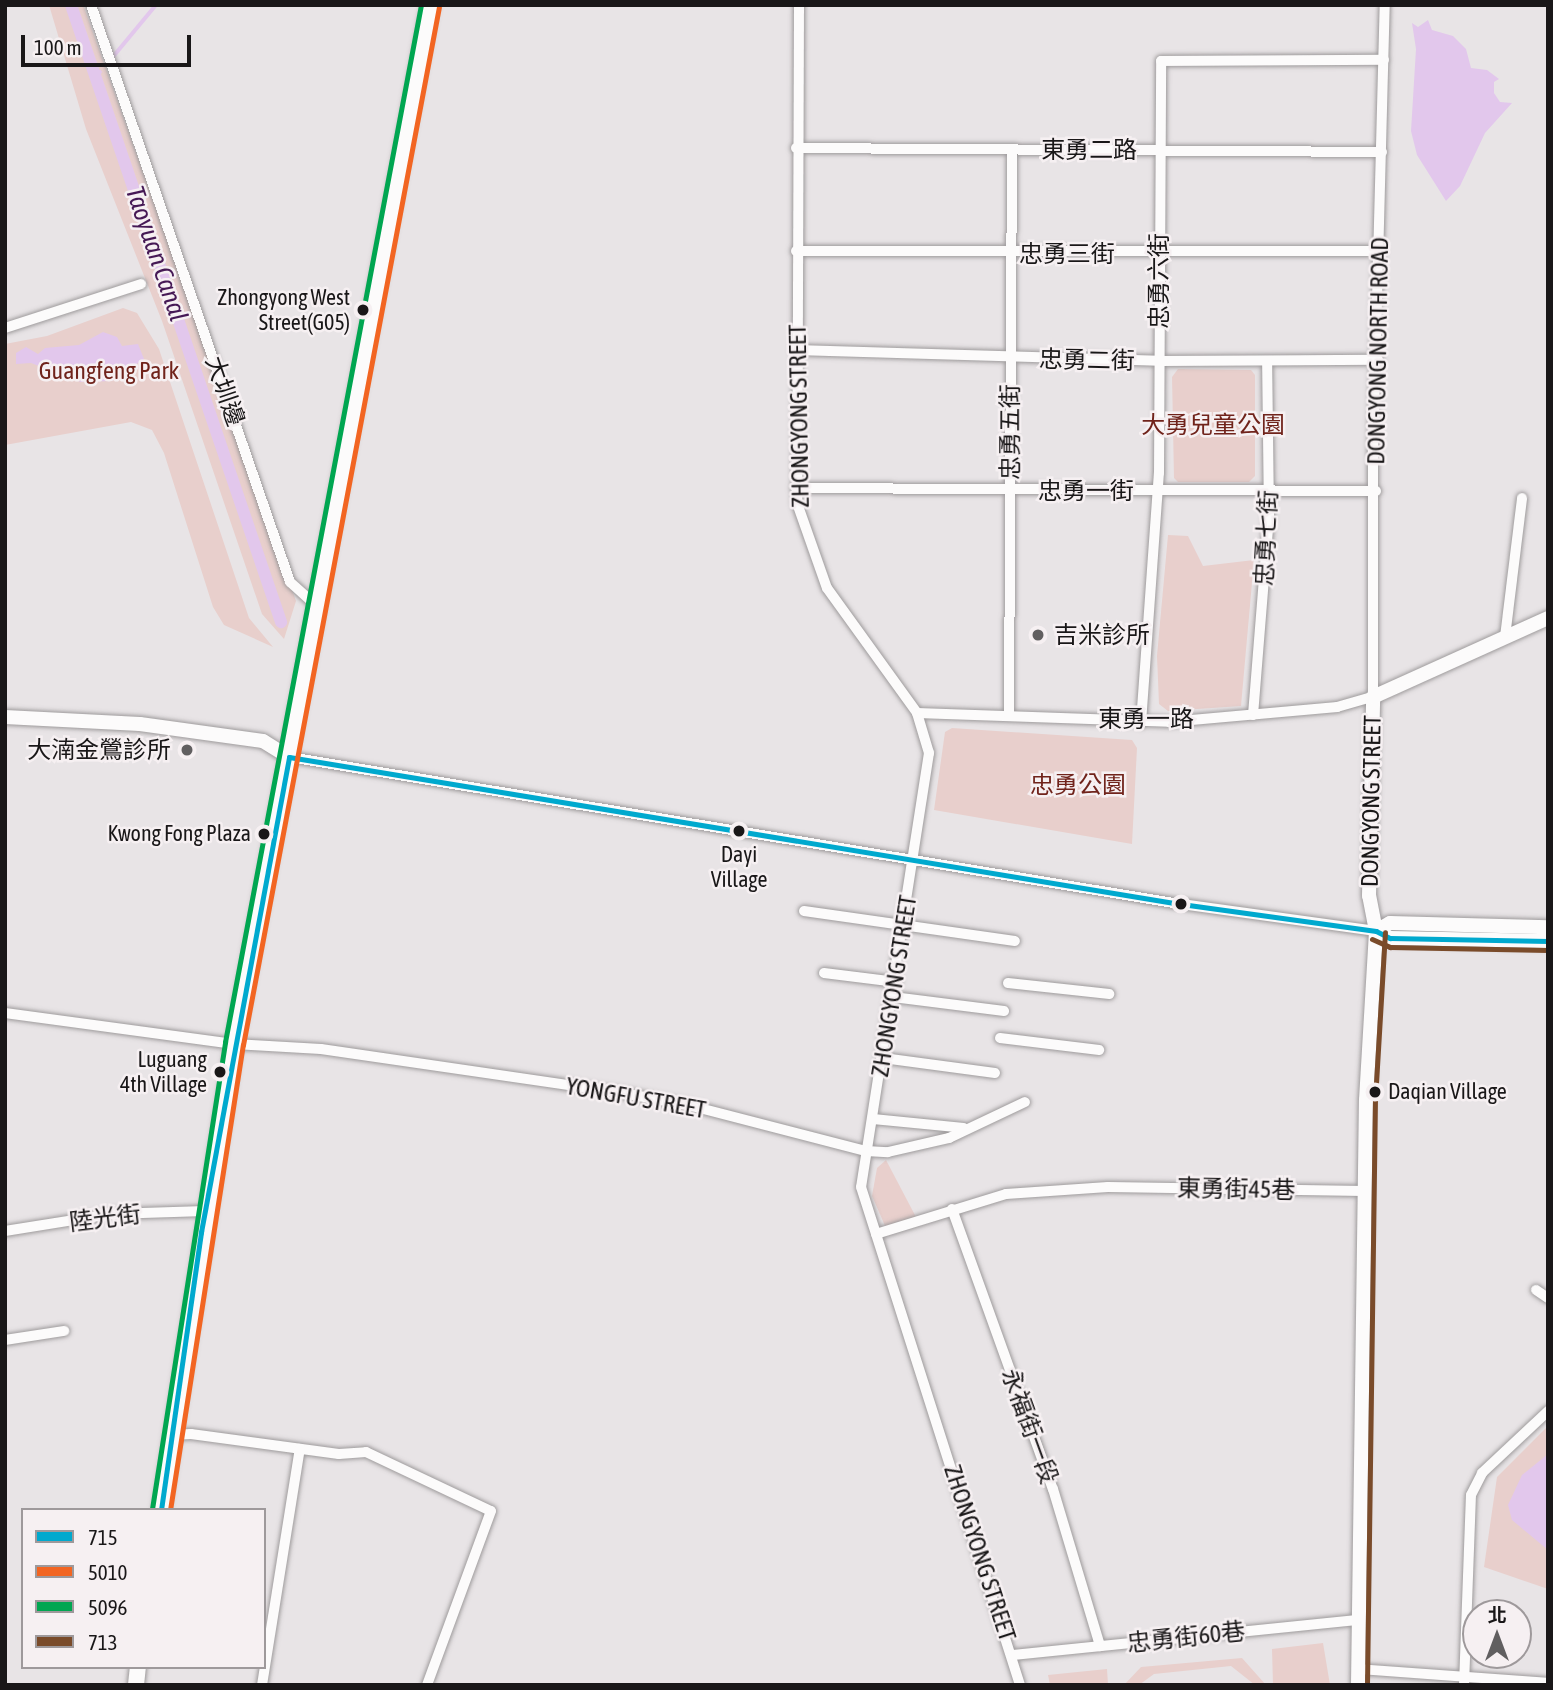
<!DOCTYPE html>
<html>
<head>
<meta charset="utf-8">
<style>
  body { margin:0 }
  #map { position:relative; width:1553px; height:1690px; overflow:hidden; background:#e8e4e6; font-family:"Asap Condensed","Noto Sans TC",sans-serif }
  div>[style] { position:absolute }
  .green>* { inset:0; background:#e8cfcc }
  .water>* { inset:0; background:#e2c7ec }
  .stream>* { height:3.5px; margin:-1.75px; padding:0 1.75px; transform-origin:1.75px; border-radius:1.75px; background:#e2c7ec }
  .canal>* { height:12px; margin:-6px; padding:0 6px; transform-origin:6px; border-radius:6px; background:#e2c7ec }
  .roads { filter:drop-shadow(0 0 2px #9e9b9c) drop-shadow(0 0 2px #9e9b9c) }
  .street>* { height:10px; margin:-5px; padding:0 5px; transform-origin:5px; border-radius:5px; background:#fcfbfb }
  .secondary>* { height:14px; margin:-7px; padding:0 7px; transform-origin:7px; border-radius:7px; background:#fcfbfb }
  .primary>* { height:16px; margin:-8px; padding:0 8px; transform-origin:8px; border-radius:8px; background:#fcfbfb }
  .bus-1>* { height:5px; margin:-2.5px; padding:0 2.5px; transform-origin:2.5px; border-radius:2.5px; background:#00a9ce }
  .bus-2>* { height:5px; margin:-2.5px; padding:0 2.5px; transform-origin:2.5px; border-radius:2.5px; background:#f26522 }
  .bus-3>* { height:5px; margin:-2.5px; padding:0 2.5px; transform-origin:2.5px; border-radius:2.5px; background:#00a651 }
  .bus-4>* { height:5px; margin:-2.5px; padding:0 2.5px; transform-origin:2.5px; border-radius:2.5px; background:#7a4b2a }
  .dots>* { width:19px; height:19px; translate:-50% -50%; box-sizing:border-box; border:4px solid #f6f0f2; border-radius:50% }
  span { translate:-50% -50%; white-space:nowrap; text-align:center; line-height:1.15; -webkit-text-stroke:5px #f6f0f2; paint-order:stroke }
  .bus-label { font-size:22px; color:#191718 }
  .right { translate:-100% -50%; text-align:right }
  .left { translate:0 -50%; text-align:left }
  .street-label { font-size:24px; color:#191718 }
  .park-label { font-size:24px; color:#70231b }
  .poi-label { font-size:24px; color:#191718 }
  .water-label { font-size:26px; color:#461955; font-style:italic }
  .frame { position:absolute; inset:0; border:7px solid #191718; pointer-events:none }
  .legend { position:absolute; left:21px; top:1508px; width:245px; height:161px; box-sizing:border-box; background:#f6f0f2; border:2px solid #9e999b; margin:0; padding:9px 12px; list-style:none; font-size:21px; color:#191718 }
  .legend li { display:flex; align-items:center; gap:14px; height:35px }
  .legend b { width:35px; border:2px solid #9e999b }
  .north { position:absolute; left:1462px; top:1599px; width:70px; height:70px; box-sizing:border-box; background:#f6f0f2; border:2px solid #9e999b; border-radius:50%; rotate:0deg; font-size:19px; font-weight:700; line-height:28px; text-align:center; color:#191718 }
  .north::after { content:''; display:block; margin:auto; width:24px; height:32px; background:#615f60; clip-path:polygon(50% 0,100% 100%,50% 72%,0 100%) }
  .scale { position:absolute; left:21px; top:35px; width:170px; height:32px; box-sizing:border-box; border:4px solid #191718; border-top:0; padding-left:9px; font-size:21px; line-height:24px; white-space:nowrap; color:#191718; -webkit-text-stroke:5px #f6f0f2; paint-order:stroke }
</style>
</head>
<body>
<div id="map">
  <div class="green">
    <div style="clip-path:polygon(49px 5px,83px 5px,85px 10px,296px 601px,284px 639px,262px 614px,162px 321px,86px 129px)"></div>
    <div style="clip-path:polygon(123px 308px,137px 313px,159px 349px,249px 618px,273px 647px,224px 625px,213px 607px,164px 453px,152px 430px,131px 422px,5px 445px,5px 344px,47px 336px)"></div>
    <div style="clip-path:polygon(1178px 369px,1251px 370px,1255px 375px,1255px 476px,1249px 482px,1178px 482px,1174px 478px,1172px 377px)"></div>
    <div style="clip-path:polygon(1168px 535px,1188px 536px,1203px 566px,1254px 560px,1241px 706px,1168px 711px,1159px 704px,1157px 656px)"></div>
    <div style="clip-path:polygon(952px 728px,1132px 740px,1137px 748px,1132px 844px,934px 810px,945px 732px)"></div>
    <div style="clip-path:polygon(886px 1160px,917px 1219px,886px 1228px,872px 1196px,877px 1168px)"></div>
    <div style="clip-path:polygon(1548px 1426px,1548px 1589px,1484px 1567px,1497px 1477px)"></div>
    <div style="clip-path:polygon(1323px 1643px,1330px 1685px,1273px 1685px,1272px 1649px)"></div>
    <div style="clip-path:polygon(1242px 1658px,1266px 1685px,1255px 1685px,1231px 1666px,1154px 1674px,1139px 1685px,1124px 1685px,1141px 1667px)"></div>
    <div style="clip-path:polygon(1107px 1669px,1108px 1685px,1050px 1685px,1048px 1675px)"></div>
  </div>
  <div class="water">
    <div style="clip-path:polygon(1428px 20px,1432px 30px,1453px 36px,1466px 49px,1471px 68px,1487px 70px,1499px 79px,1494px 82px,1494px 93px,1500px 102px,1512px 103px,1485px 133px,1460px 186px,1446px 201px,1417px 155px,1411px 131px,1416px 49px,1412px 23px,1418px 27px)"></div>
    <div style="clip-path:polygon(103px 332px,117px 337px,122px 346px,138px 344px,144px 359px,112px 381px,79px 382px,84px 376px,79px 368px,57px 373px,31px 363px,16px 364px,16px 353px,26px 347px,38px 354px,45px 348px,79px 345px)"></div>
    <div style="clip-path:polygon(1548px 1454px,1548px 1550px,1512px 1520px,1508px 1505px,1522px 1475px)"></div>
  </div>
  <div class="stream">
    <div style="left:112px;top:58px;width:69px;rotate:-50.3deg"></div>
    <div style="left:96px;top:77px;width:6px;rotate:-51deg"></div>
  </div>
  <div class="canal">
    <div style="left:71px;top:5px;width:652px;rotate:71.2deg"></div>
  </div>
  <div class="roads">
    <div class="street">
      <div style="left:91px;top:5px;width:610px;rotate:70.97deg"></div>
      <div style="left:290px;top:582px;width:38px;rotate:42deg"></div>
      <div style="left:799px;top:5px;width:498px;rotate:90.2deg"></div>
      <div style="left:797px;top:503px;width:90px;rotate:70.6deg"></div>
      <div style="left:827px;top:588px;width:154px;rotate:54.2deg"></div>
      <div style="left:917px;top:713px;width:42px;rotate:73.3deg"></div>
      <div style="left:929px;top:753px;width:439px;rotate:98.9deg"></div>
      <div style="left:861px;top:1187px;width:523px;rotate:72.29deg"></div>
      <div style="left:796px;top:148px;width:586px;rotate:0.39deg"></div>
      <div style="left:796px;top:251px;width:584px"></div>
      <div style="left:5px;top:328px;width:143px;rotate:-17.9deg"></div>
      <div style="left:796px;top:350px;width:363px;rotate:1.7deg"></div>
      <div style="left:1159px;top:361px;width:219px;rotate:-0.3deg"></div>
      <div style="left:796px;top:488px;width:580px;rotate:0.3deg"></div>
      <div style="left:1505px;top:637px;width:140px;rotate:-83deg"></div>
      <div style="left:917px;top:713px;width:252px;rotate:2deg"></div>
      <div style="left:1169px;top:722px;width:169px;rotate:-5.1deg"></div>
      <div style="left:1337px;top:707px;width:37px;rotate:-16deg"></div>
      <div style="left:1373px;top:697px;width:245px;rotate:-90deg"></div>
      <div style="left:1373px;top:452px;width:447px;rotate:-88.5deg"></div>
      <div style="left:1009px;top:715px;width:566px;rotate:-89.7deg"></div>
      <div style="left:1253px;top:715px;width:200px;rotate:-85.4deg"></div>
      <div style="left:1269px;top:516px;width:155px;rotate:-90.7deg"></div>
      <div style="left:1141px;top:723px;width:251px;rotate:-85.9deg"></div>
      <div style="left:1159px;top:473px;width:412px;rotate:-89.7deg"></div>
      <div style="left:1161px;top:61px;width:223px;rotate:-0.3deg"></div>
      <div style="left:289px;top:757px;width:897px;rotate:9.37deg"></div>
      <div style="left:1174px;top:903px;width:204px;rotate:7.9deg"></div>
      <div style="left:804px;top:911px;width:213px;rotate:8.1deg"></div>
      <div style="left:824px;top:973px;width:73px;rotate:7.1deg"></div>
      <div style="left:1008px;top:983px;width:102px;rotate:6.2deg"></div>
      <div style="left:893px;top:997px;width:112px;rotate:7.2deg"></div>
      <div style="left:5px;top:1013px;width:231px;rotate:7.7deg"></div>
      <div style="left:234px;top:1044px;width:87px;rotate:3.3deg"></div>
      <div style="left:321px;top:1049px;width:299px;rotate:8.3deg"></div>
      <div style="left:617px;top:1092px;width:72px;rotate:10.4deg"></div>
      <div style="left:688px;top:1105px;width:184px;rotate:14.5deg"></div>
      <div style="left:866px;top:1151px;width:22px;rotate:3deg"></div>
      <div style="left:888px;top:1152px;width:63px;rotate:-12.9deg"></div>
      <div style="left:949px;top:1138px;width:84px;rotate:-25.3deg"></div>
      <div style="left:1000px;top:1038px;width:100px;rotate:6.9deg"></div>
      <div style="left:883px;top:1058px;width:113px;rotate:7.6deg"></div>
      <div style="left:873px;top:1119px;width:91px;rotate:5.6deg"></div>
      <div style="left:952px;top:1209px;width:298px;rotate:70.2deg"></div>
      <div style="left:1053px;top:1489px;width:164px;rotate:73.3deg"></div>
      <div style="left:5px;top:1231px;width:107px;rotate:-9.1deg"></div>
      <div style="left:111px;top:1214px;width:94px;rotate:-1.8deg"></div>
      <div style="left:876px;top:1234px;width:136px;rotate:-17.1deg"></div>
      <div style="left:1006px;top:1194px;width:102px;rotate:-3.9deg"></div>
      <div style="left:1108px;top:1187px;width:256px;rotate:0.9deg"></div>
      <div style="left:1536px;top:1290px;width:14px;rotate:34deg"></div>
      <div style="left:5px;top:1340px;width:60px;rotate:-8.7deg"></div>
      <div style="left:171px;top:1435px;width:20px;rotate:-3deg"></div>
      <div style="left:191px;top:1434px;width:149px;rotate:7.7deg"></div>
      <div style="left:339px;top:1454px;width:27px;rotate:-4deg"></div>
      <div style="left:366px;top:1452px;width:138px;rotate:25.3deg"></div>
      <div style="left:491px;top:1511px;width:185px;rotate:110.2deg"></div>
      <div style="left:1013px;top:1655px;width:348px;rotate:-5.8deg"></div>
      <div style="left:1358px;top:1669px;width:191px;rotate:4.2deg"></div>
      <div style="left:262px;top:1685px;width:239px;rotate:-80.9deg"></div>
      <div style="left:1464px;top:1685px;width:190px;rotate:-87.9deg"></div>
      <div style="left:1471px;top:1495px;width:25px;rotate:-63deg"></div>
      <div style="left:1482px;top:1473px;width:91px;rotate:-43.2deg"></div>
    </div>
    <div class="secondary">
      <div style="left:5px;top:717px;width:135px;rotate:3deg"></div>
      <div style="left:140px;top:724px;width:124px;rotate:7.9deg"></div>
      <div style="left:263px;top:741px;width:31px;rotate:32deg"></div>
      <div style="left:1376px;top:931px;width:16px;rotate:27deg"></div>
      <div style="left:1390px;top:938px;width:158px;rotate:1.1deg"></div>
      <div style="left:1376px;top:931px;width:16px;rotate:-30deg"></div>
      <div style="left:1390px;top:923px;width:158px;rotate:1.5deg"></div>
      <div style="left:1358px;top:1685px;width:585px;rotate:-89.22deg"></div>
      <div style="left:1366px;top:1100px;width:169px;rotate:-86.6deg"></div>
      <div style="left:1376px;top:931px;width:36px;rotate:-101deg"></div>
      <div style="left:1369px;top:896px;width:199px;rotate:-88.8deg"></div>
      <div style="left:1373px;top:697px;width:192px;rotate:-24.3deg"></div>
    </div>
    <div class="primary">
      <div style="left:161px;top:1510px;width:472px;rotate:-81.1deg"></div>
      <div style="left:234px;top:1044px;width:1057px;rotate:-79.32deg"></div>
      <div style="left:136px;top:1685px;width:18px;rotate:-84deg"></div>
    </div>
  </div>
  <div class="bus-1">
    <div style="left:289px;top:757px;width:897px;rotate:9.37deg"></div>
    <div style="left:1174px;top:903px;width:204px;rotate:7.9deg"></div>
    <div style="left:1376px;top:931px;width:16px;rotate:27deg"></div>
    <div style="left:1390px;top:938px;width:158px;rotate:1.1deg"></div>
    <div style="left:161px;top:1510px;width:281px;rotate:-81.8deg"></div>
    <div style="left:201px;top:1232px;width:483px;rotate:-79.5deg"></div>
  </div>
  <div class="bus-2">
    <div style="left:170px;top:1510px;width:471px;rotate:-81.1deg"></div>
    <div style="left:243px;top:1045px;width:1056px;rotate:-79.31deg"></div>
  </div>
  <div class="bus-3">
    <div style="left:152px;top:1509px;width:473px;rotate:-81.1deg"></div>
    <div style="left:225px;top:1042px;width:1055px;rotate:-79.3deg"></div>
  </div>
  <div class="bus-4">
    <div style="left:1372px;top:939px;width:20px;rotate:24deg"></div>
    <div style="left:1390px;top:947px;width:158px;rotate:1.1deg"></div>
    <div style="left:1367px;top:1685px;width:585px;rotate:-89.22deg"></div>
    <div style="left:1375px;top:1100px;width:168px;rotate:-86.6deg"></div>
  </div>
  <div class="dots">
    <div style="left:363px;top:310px;background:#191718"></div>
    <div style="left:1038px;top:635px;background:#615f60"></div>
    <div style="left:187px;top:750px;background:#615f60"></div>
    <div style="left:739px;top:831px;background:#191718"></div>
    <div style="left:264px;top:834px;background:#191718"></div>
    <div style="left:1181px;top:904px;background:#191718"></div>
    <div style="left:220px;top:1072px;background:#191718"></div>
    <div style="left:1375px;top:1092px;background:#191718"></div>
  </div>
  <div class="bus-label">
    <span class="right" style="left:350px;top:310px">Zhongyong West<br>Street(G05)</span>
    <span class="right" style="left:251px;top:834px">Kwong Fong Plaza</span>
    <span style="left:739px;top:867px">Dayi<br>Village</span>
    <span class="right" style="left:207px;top:1072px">Luguang<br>4th Village</span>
    <span class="left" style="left:1388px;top:1092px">Daqian Village</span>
  </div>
  <div class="street-label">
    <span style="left:1089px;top:150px">東勇二路</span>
    <span style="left:1067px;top:254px">忠勇三街</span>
    <span style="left:1159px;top:281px;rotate:-90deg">忠勇六街</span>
    <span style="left:1378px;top:351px;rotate:-89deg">DONGYONG NORTH ROAD</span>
    <span style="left:1087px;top:360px;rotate:1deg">忠勇二街</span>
    <span style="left:225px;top:391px;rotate:71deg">大圳邊</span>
    <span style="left:799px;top:416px;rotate:-91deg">ZHONGYONG STREET</span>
    <span style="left:1010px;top:432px;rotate:-90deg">忠勇五街</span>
    <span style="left:1086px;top:491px">忠勇一街</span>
    <span style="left:1266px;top:538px;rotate:-87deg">忠勇七街</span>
    <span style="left:1146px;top:719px">東勇一路</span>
    <span style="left:1371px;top:801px;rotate:-89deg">DONGYONG STREET</span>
    <span style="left:894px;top:986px;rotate:-81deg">ZHONGYONG STREET</span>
    <span style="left:636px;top:1098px;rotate:10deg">YONGFU STREET</span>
    <span style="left:1236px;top:1189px;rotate:1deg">東勇街45巷</span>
    <span style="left:105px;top:1218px;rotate:-7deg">陸光街</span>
    <span style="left:1030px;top:1426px;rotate:70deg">永福街一段</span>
    <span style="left:980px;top:1553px;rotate:72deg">ZHONGYONG STREET</span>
    <span style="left:1186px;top:1637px;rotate:-6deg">忠勇街60巷</span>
  </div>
  <div class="park-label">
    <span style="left:109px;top:371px">Guangfeng Park</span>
    <span style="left:1213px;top:425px">大勇兒童公園</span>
    <span style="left:1078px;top:785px">忠勇公園</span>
  </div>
  <div class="poi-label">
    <span class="left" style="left:1054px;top:635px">吉米診所</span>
    <span class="right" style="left:171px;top:750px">大湳金鶯診所</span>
  </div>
  <div class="water-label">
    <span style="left:156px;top:254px;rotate:71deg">Taoyuan Canal</span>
  </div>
  <div class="frame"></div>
  <ul class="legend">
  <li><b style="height:9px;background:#00a9ce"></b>715</li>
  <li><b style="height:9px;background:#f26522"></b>5010</li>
  <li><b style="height:9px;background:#00a651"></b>5096</li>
  <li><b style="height:9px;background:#7a4b2a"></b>713</li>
  </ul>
  <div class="north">北</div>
  <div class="scale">100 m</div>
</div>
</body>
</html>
